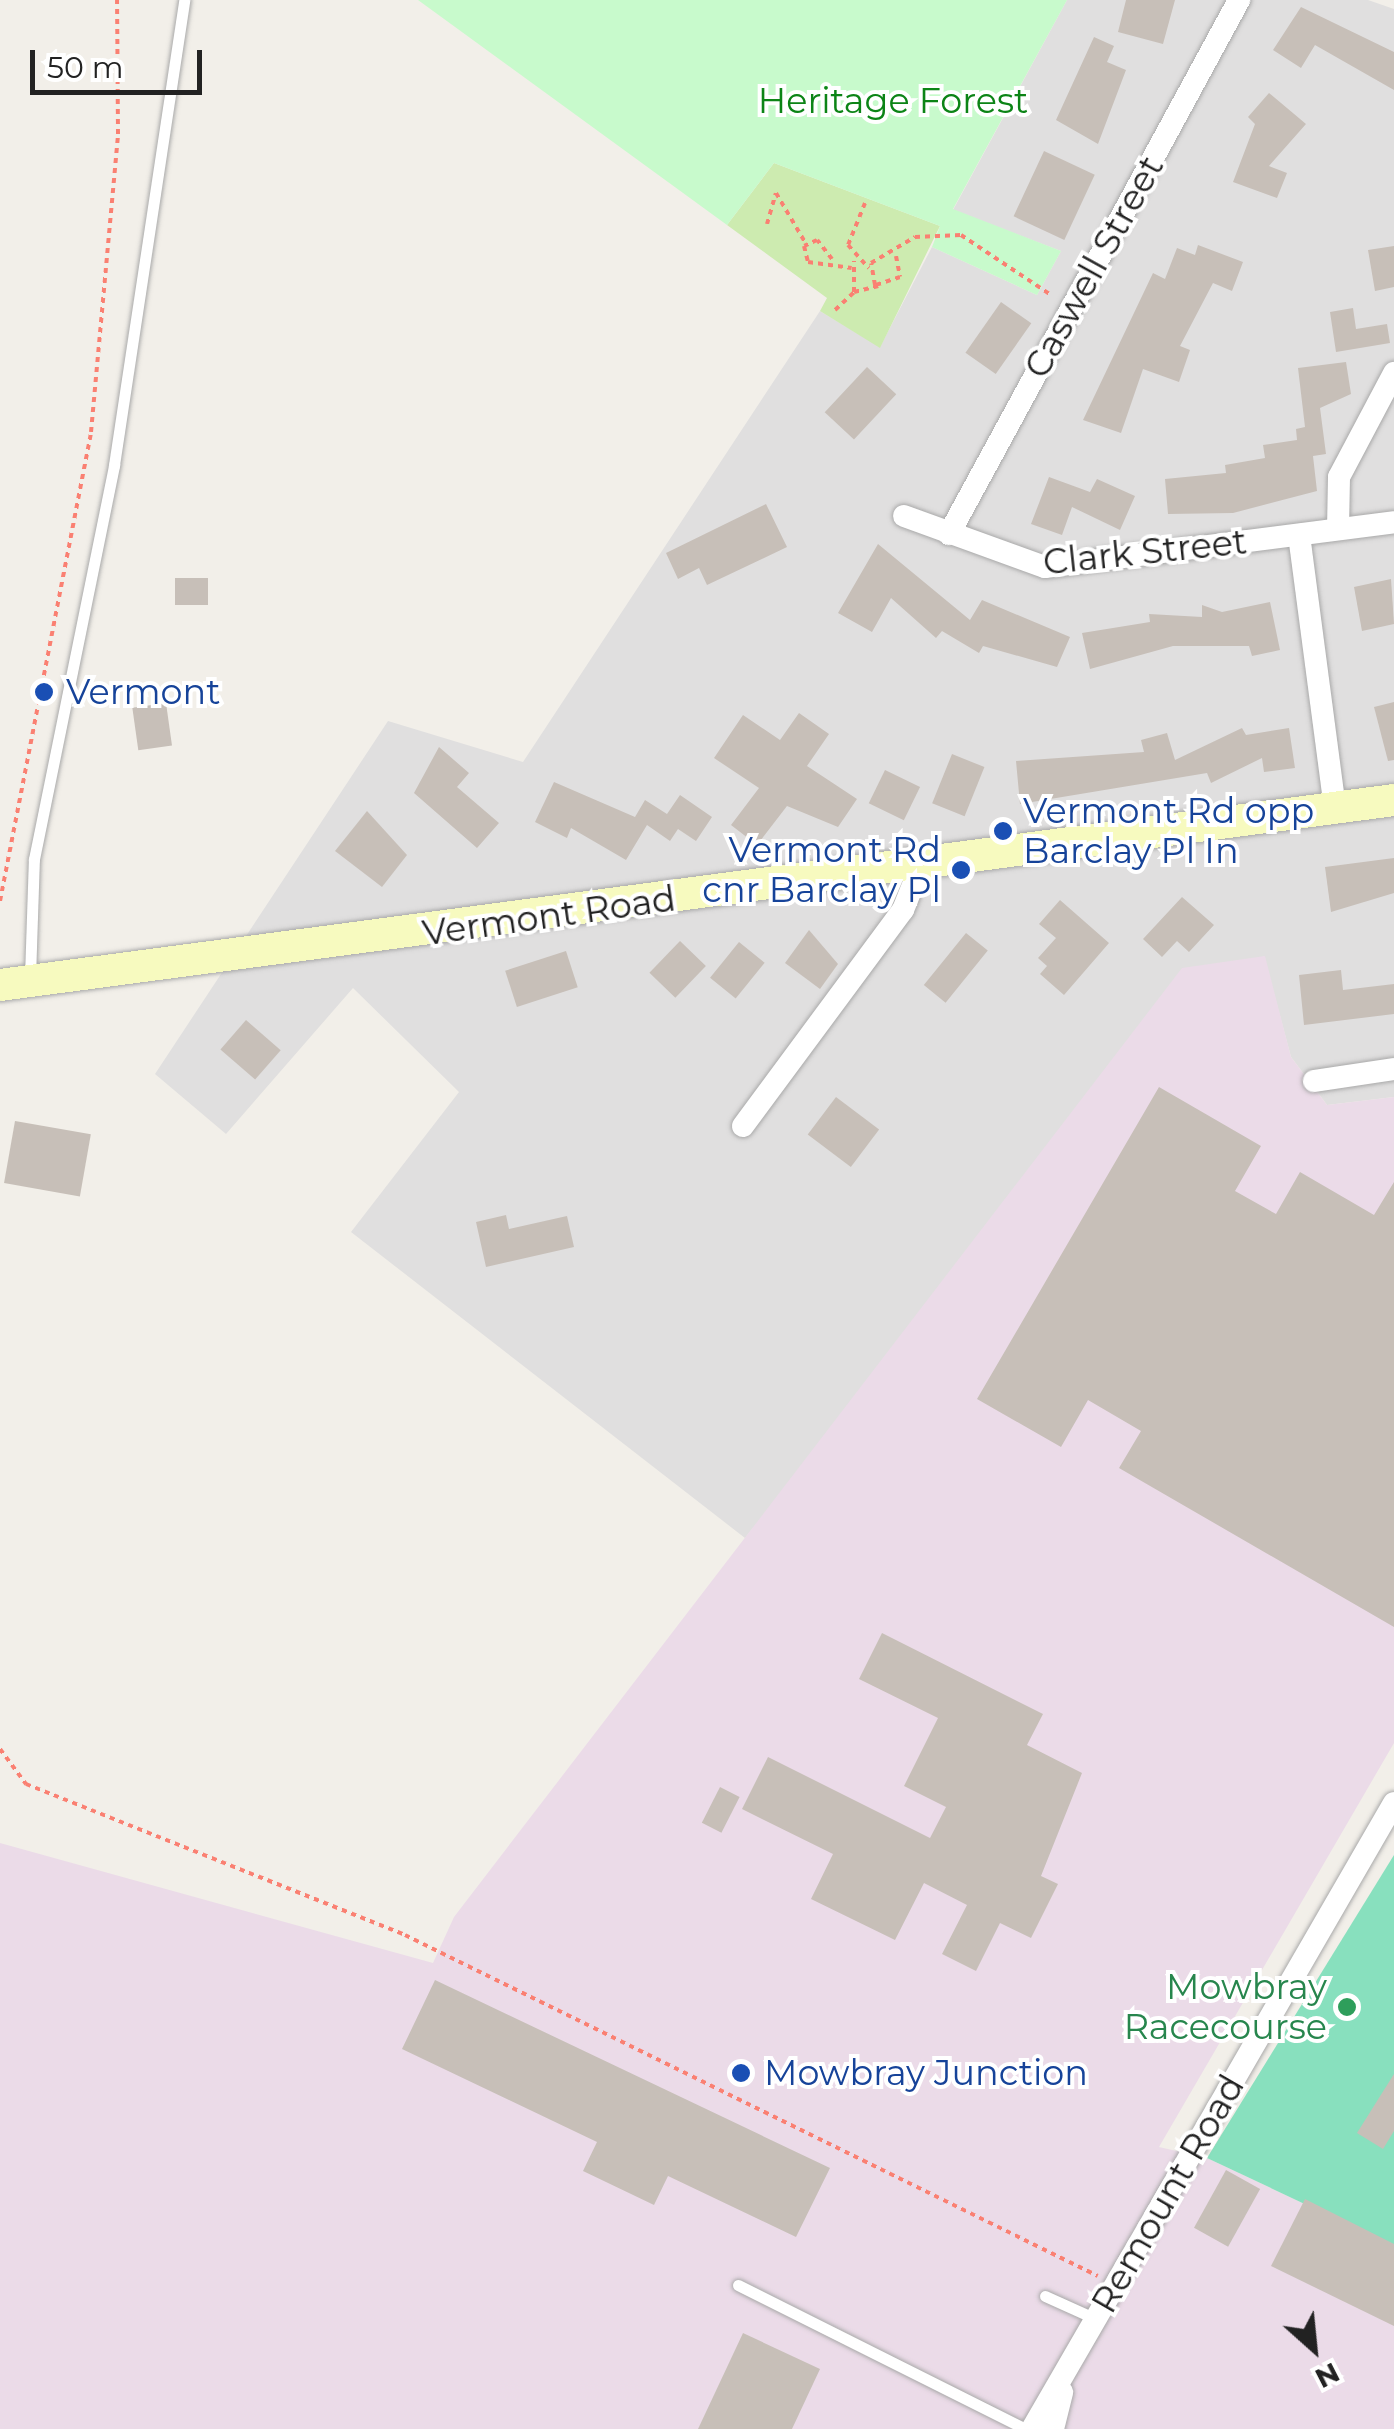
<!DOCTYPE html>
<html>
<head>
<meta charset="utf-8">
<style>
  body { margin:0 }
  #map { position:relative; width:1394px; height:2429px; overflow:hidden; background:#f2efe9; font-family:Montserrat,sans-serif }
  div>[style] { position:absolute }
  .residential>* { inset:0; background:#e0dfdf }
  .industrial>* { inset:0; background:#ebdbe8 }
  .grass>* { inset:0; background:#cdebb0 }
  .park>* { inset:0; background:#c8facc }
  .pitch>* { inset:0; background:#88e0be }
  .building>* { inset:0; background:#c7bfb8; transform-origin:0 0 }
  .path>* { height:4px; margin-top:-2px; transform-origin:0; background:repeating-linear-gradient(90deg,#fa8072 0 5px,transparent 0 10px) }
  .roads { filter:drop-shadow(0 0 2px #a9a9a9) drop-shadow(0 0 2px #a9a9a9) }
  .lane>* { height:11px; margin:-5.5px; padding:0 5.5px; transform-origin:5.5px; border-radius:5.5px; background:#fff }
  .street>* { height:22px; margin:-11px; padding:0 11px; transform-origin:11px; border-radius:11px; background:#fff }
  .secondary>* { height:32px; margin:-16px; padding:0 16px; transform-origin:16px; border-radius:16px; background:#f7fabf }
  .dots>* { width:28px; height:28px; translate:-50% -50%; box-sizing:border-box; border:5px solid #fff; border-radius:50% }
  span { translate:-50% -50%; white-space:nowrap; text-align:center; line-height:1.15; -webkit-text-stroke:8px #fff; paint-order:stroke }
  .park-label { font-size:35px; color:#0c8416 }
  .street-label { font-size:35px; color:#222 }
  .transit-label { font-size:35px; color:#164399 }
  .left { translate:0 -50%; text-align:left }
  .right { translate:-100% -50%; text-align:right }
  .leisure-label { font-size:35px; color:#27864d }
  .north { position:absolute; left:1264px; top:2299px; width:100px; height:100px; -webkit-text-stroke:8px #fff; paint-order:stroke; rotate:153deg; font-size:28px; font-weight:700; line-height:40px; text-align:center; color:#222 }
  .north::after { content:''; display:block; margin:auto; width:35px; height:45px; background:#222; clip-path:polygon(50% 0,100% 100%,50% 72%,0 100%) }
  .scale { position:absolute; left:30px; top:50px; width:172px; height:45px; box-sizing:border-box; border:5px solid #222; border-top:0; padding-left:12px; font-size:30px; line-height:35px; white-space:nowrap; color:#222; -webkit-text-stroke:8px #fff; paint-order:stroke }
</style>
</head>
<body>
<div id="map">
  <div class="residential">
    <div style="clip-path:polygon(1067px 0,1368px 0,1394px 9px,1394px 1097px,1327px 1105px,1291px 1057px,1264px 956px,857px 1399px,745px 1538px,351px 1232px,459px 1092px,353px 988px,226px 1134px,155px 1074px,388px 721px,523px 762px,820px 311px,880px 347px,932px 247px,1037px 295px,1061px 251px,953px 210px)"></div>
  </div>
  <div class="industrial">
    <div style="clip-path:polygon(1265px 956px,1291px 1057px,1327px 1105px,1394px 1097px,1394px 1743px,1159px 2147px,1207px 2158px,1394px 2246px,1394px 2429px,0 2429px,0 1843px,433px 1963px,454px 1917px,1182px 968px)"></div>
  </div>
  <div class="grass">
    <div style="clip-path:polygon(774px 163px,940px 226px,880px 348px,820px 311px,827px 298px,727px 225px)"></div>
  </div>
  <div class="park">
    <div style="clip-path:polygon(418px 0,1067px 0,953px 209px,1061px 251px,1037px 295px,932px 247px,940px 226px,774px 163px,727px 225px)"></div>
  </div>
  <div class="pitch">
    <div style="clip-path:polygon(1394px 1855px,1394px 2246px,1207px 2158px)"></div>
  </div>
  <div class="building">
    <div style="clip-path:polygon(1126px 0,1175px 0,1163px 44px,1118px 32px)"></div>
    <div style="clip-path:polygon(1301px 7px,1394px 52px,1394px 90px,1315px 45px,1301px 68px,1273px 50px)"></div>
    <div style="clip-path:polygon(1094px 37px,1114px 46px,1107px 62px,1126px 70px,1098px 144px,1056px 120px)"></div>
    <div style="clip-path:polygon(1269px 93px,1306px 124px,1269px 166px,1287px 173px,1277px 198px,1233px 182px,1255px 124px,1248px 117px)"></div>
    <div style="left:1044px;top:151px;width:56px;height:72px;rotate:25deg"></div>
    <div style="clip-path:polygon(1198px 245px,1243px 262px,1232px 291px,1213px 283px,1180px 346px,1190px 350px,1179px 382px,1143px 369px,1121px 433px,1083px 420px,1153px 273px,1165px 279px,1177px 248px,1195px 255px)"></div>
    <div style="clip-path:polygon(1394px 246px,1394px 287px,1375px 291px,1368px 250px)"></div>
    <div style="left:1001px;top:302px;width:37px;height:62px;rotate:35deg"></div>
    <div style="clip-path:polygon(1353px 308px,1356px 329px,1387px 324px,1390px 343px,1336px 352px,1330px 312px)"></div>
    <div style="clip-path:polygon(1346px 362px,1351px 394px,1320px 408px,1326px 454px,1313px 456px,1317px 491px,1233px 513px,1168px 514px,1165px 479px,1226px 473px,1225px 465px,1265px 458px,1263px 445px,1297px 440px,1296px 429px,1305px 427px,1298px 368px)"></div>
    <div style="left:867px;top:367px;width:40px;height:62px;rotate:43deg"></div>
    <div style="clip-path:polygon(1049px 477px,1090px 492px,1097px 479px,1135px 496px,1120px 530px,1072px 507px,1062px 535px,1031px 524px)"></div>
    <div style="clip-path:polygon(766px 504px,787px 547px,707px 585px,699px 568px,678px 579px,666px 553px)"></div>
    <div style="clip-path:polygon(878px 544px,970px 620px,982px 600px,1070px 637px,1057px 667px,983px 646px,979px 653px,942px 631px,936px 638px,891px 598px,872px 632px,838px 613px)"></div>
    <div style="left:175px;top:578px;width:33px;height:27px"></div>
    <div style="clip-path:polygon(1391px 579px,1394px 624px,1362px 631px,1354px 587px)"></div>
    <div style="clip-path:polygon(1270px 602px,1280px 650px,1252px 656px,1249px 646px,1173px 646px,1090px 669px,1082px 633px,1150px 622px,1149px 614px,1202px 617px,1202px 605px,1222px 612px)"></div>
    <div style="clip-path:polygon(1394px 702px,1394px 760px,1388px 761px,1374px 707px)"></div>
    <div style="left:166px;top:703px;width:43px;height:34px;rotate:82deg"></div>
    <div style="clip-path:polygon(799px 713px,829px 734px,807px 766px,857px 799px,838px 827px,787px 806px,757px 845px,731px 825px,759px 788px,714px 758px,743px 715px,780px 740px)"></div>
    <div style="clip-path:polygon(1242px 728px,1246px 735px,1289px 728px,1295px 768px,1264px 772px,1262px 758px,1211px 783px,1207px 773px,1020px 804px,1016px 761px,1144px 752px,1141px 740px,1167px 733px,1175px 760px)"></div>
    <div style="clip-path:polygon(439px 747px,469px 773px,457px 787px,499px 823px,477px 848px,414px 793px)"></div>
    <div style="left:952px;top:754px;width:35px;height:53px;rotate:22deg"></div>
    <div style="left:885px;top:770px;width:39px;height:37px;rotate:26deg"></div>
    <div style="clip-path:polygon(554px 782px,635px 817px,645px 800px,667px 814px,680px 795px,712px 817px,696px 841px,678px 829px,670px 841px,647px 825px,626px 860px,571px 828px,567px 838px,535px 822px)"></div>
    <div style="clip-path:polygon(367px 811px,407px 855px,382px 887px,335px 851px)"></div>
    <div style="clip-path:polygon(1394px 858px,1394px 893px,1331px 912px,1325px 867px)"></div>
    <div style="clip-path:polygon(1182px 897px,1214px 925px,1189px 952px,1177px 941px,1162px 957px,1143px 939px)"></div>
    <div style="clip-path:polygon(1060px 900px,1109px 943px,1064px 995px,1040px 974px,1047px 966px,1038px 958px,1056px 938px,1039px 924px)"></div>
    <div style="clip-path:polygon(809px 930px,838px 964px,820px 989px,785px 963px)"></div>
    <div style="left:966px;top:933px;width:28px;height:67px;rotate:39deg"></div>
    <div style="left:680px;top:941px;width:36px;height:44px;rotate:44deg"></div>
    <div style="left:739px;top:942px;width:33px;height:46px;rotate:39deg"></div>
    <div style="left:566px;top:951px;width:38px;height:64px;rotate:72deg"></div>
    <div style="clip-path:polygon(1341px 970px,1343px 990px,1394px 984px,1394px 1014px,1304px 1025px,1299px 975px)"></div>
    <div style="left:246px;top:1020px;width:46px;height:39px;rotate:41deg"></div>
    <div style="clip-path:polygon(1159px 1087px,1261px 1146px,1235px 1191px,1276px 1214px,1300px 1172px,1374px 1215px,1394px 1182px,1394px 1627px,1119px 1468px,1141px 1431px,1088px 1400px,1061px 1447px,977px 1399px)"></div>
    <div style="left:836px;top:1097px;width:54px;height:47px;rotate:37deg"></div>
    <div style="left:15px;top:1121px;width:77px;height:63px;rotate:10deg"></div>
    <div style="clip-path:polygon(506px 1215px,509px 1229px,567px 1216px,574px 1247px,486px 1267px,476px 1222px)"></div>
    <div style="clip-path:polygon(882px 1633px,1043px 1714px,1027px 1745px,1082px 1773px,1041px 1876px,1058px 1884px,1031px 1938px,1000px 1923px,976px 1971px,942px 1954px,967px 1905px,924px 1883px,895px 1940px,811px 1899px,833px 1854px,742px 1809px,768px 1757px,930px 1838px,946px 1807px,904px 1786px,938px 1718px,859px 1679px)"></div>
    <div style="left:720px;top:1787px;width:22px;height:40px;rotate:27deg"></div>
    <div style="clip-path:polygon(435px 1980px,830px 2168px,796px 2237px,668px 2176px,654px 2205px,583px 2171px,597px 2142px,402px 2049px)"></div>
    <div style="clip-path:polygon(1394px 2074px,1394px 2131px,1383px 2149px,1357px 2133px)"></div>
    <div style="left:1226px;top:2170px;width:39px;height:66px;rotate:29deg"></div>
    <div style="clip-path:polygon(1305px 2199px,1394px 2244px,1394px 2326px,1271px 2266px)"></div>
    <div style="clip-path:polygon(743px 2333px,820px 2369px,792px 2429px,698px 2429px)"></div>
  </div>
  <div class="path">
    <div style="left:865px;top:203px;width:45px;rotate:112deg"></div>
    <div style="left:848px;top:245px;width:31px;rotate:48deg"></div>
    <div style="left:767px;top:224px;width:32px;rotate:-74deg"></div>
    <div style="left:776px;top:193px;width:59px;rotate:59.5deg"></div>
    <div style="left:896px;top:256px;width:21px;rotate:79deg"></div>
    <div style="left:900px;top:277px;width:26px;rotate:162deg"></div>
    <div style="left:875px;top:285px;width:22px;rotate:-100deg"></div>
    <div style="left:871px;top:263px;width:51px;rotate:-30.6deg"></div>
    <div style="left:915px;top:237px;width:46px;rotate:-2.5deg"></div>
    <div style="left:961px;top:235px;width:108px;rotate:33.7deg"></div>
    <div style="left:832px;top:259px;width:24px;rotate:-128deg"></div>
    <div style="left:817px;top:240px;width:14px;rotate:155deg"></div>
    <div style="left:804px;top:246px;width:16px;rotate:76deg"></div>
    <div style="left:808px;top:262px;width:44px;rotate:7.8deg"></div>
    <div style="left:854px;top:292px;width:25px;rotate:-14deg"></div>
    <div style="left:835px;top:310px;width:26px;rotate:-43deg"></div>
    <div style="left:854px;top:292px;width:31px;rotate:-90deg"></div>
    <div style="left:0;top:901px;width:478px;rotate:-79deg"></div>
    <div style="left:91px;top:432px;width:299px;rotate:-84.8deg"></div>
    <div style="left:118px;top:134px;width:134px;rotate:-90.4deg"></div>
    <div style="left:0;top:1749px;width:44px;rotate:53.4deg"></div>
    <div style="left:26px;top:1784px;width:408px;rotate:21.7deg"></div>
    <div style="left:405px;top:1935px;width:772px;rotate:26.2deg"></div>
  </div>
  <div class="roads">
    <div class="lane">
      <div style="left:30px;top:977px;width:118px;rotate:-88.1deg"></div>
      <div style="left:34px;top:859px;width:402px;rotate:-78.5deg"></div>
      <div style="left:114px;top:465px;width:470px;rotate:-81.4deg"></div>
      <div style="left:738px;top:2285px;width:322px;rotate:26.6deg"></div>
      <div style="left:1045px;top:2296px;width:56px;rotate:24.3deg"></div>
    </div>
    <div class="street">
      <div style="left:904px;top:516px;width:150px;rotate:19.9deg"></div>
      <div style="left:1045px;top:567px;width:352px;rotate:-7.3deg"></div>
      <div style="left:1338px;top:529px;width:52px;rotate:-88.9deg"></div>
      <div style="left:1339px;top:477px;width:118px;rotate:-62.1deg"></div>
      <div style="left:949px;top:534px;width:608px;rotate:-61.49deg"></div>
      <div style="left:1299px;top:535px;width:275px;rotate:82.5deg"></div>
      <div style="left:1314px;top:1081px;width:81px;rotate:-8.5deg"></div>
      <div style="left:743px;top:1126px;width:269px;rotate:-53.5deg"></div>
      <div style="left:903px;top:910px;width:48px;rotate:-68.2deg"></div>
      <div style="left:1032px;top:2429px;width:723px;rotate:-59.96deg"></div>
      <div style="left:1053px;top:2429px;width:38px;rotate:-76deg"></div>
    </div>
    <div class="secondary">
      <div style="left:0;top:985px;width:1406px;rotate:-7.56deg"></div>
    </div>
  </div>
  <div class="dots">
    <div style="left:44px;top:692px;background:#1a4fb4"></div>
    <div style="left:1003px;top:831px;background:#1a4fb4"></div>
    <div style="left:961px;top:870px;background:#1a4fb4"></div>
    <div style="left:1347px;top:2007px;background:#2e9e5b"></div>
    <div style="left:741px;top:2073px;background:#1a4fb4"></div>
  </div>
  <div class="park-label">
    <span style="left:893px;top:101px">Heritage Forest</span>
  </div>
  <div class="street-label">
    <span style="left:1094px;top:267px;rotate:-61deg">Caswell Street</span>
    <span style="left:1145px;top:552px;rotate:-6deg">Clark Street</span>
    <span style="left:549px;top:916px;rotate:-8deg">Vermont Road</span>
    <span style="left:1168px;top:2194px;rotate:-60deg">Remount Road</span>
  </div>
  <div class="transit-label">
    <span class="left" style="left:66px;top:692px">Vermont</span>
    <span class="left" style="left:1023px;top:831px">Vermont Rd opp<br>Barclay Pl In</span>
    <span class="right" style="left:941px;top:870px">Vermont Rd<br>cnr Barclay Pl</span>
    <span class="left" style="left:764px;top:2073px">Mowbray Junction</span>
  </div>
  <div class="leisure-label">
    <span class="right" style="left:1327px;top:2007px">Mowbray<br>Racecourse</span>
  </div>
  <div class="north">N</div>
  <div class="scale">50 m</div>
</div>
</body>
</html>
